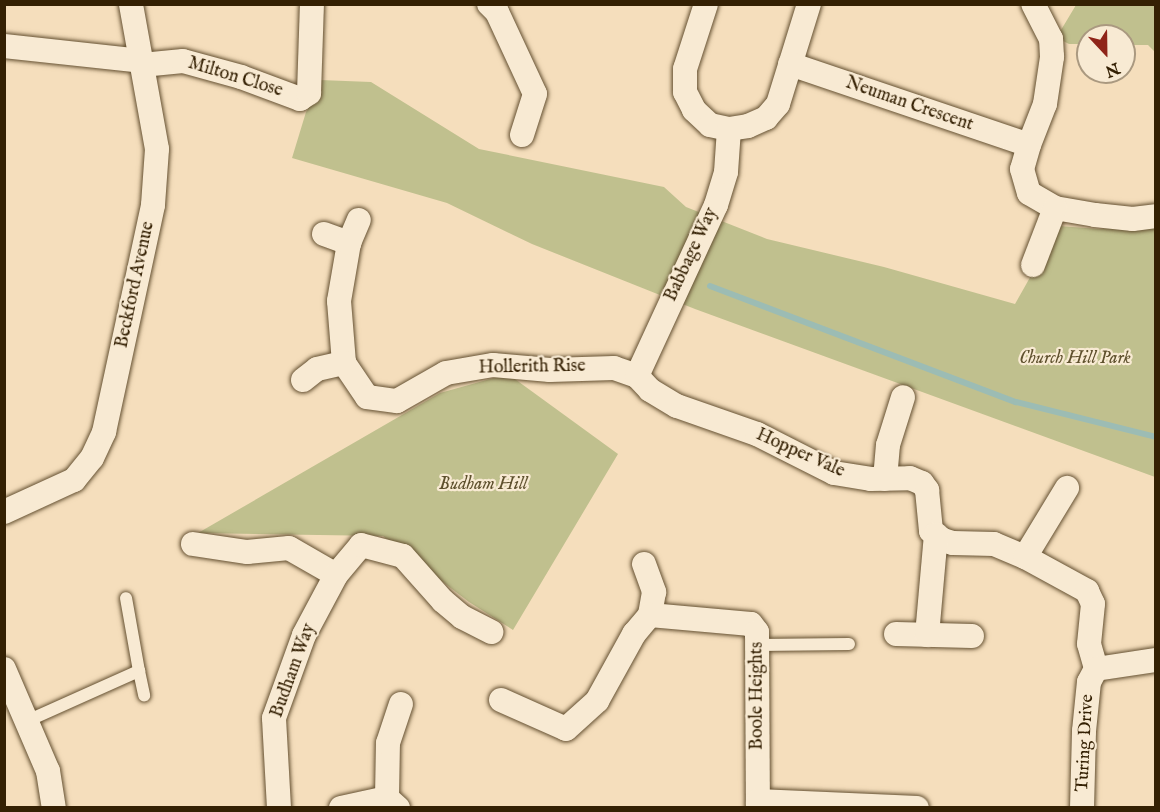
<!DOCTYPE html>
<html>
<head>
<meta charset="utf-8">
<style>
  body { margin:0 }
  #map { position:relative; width:1160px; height:812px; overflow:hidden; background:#f5debc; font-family:"IM FELL English",serif }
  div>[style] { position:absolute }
  .green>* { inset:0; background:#c0c08e }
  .stream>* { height:6px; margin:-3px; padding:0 3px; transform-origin:3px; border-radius:3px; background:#9cbcb4 }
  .roads { filter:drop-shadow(0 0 2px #645031) drop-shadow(0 0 2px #645031) }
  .lane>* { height:12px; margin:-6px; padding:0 6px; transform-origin:6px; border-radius:6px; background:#f8ead3 }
  .street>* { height:24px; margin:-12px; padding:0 12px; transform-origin:12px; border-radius:12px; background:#f8ead3 }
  span { translate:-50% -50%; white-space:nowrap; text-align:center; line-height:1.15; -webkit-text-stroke:4.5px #f8ead3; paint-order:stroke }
  .street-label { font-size:18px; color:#342003 }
  .park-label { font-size:18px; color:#5e502d; font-style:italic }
  .frame { position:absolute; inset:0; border:6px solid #342003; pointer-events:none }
  .north { position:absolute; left:1076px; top:24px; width:60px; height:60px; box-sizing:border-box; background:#f8ead3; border:2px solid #aa9980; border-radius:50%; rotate:158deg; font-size:16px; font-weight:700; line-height:24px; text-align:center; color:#342003 }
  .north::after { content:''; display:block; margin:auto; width:21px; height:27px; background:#8f2418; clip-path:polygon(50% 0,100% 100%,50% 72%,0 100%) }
</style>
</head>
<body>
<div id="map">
  <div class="green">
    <div style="clip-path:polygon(1076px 5px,1155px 5px,1155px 52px,1148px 45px,1124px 45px,1124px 36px,1088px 36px,1088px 44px,1069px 44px,1061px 40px,1058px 35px)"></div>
    <div style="clip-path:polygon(320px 80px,371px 82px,479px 149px,664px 187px,686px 207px,767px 239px,884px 267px,1015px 304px,1059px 226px,1099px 229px,1155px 222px,1155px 477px,695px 309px,532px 244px,447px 203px,292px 158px,306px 112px,315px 97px)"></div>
    <div style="clip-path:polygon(508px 374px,618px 454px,513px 630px,469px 602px,383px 536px,198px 533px,440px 393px)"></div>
  </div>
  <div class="stream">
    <div style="left:710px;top:286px;width:327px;rotate:20.8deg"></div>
    <div style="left:1016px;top:402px;width:144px;rotate:14deg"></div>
  </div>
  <div class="roads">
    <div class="lane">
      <div style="left:758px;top:645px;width:91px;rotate:-0.6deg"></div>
      <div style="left:139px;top:671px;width:25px;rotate:78deg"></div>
      <div style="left:27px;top:721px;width:123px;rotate:-24.1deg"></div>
      <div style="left:139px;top:671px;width:74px;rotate:-100.1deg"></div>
    </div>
    <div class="street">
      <div style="left:489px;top:4px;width:11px;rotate:45deg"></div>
      <div style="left:497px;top:12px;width:90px;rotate:65.1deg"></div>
      <div style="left:535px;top:94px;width:43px;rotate:107.6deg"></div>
      <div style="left:706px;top:4px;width:68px;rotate:107.9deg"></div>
      <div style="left:685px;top:69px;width:23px;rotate:90deg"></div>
      <div style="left:685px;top:92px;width:20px;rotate:63deg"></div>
      <div style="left:694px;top:110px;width:22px;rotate:43deg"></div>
      <div style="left:710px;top:125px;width:19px;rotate:12deg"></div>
      <div style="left:729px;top:129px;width:19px;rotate:-9deg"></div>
      <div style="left:748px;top:126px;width:20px;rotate:-24deg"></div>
      <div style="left:766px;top:118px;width:18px;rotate:-49deg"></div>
      <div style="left:778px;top:104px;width:105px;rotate:-72.8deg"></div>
      <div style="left:4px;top:46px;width:138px;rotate:6.2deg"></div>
      <div style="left:790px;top:64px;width:252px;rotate:18.7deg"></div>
      <div style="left:1029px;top:145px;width:44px;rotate:-68.7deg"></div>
      <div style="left:1045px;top:104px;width:48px;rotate:-81.5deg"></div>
      <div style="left:1052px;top:57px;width:18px;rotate:-93deg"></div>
      <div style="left:1051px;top:39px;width:39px;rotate:-117deg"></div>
      <div style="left:142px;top:65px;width:41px;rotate:-5.6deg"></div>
      <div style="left:183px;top:61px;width:60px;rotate:15.4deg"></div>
      <div style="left:241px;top:77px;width:63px;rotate:20.4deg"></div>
      <div style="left:300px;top:99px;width:11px;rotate:-34deg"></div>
      <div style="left:309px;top:93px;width:89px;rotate:-88.1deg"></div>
      <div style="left:1029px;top:145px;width:25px;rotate:106deg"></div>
      <div style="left:1022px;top:169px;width:25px;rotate:74deg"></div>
      <div style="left:1029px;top:193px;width:30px;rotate:30deg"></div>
      <div style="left:1055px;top:208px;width:41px;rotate:9.9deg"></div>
      <div style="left:1095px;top:215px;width:38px;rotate:6deg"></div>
      <div style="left:1133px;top:219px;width:23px;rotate:-7deg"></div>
      <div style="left:324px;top:234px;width:27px;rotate:20deg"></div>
      <div style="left:349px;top:243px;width:59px;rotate:99.8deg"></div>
      <div style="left:339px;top:301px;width:62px;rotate:85.4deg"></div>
      <div style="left:344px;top:363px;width:41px;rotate:55.9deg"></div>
      <div style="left:367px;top:397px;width:30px;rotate:8deg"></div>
      <div style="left:397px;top:401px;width:56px;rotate:-29.7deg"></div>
      <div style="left:446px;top:373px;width:48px;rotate:-9.7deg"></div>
      <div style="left:493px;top:365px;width:57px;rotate:5deg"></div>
      <div style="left:550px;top:370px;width:64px;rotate:-1.8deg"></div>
      <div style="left:614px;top:368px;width:24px;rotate:19deg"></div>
      <div style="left:349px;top:243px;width:25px;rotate:-67deg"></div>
      <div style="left:1033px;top:265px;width:61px;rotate:-68.9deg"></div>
      <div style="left:637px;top:376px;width:19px;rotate:47deg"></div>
      <div style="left:650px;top:390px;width:31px;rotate:31deg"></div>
      <div style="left:677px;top:406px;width:85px;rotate:19.3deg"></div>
      <div style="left:757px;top:434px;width:86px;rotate:26.9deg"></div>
      <div style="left:834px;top:473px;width:37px;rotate:9deg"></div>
      <div style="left:871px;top:479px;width:39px;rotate:-1deg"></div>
      <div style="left:910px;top:478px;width:13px;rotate:23deg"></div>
      <div style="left:922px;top:483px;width:9px;rotate:54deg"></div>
      <div style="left:927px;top:490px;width:41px;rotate:84.4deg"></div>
      <div style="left:931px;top:531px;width:15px;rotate:37deg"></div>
      <div style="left:943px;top:540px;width:10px;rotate:17deg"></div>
      <div style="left:953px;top:543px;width:41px;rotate:1.4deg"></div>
      <div style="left:994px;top:544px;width:34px;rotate:23deg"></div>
      <div style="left:1025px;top:557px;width:71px;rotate:28.7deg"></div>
      <div style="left:1087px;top:591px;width:14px;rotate:65deg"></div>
      <div style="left:1093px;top:604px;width:40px;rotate:95.7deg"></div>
      <div style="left:1089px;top:644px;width:26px;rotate:74deg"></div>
      <div style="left:637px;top:376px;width:188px;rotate:-65.2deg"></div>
      <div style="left:716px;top:205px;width:34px;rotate:-73deg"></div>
      <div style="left:726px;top:172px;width:43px;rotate:-86deg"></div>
      <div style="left:303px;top:380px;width:18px;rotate:-38deg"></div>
      <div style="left:317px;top:369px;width:28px;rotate:-13deg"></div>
      <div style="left:885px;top:479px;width:34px;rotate:-85deg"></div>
      <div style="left:888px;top:445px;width:50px;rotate:-72.6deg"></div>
      <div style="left:4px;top:512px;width:77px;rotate:-24.6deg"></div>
      <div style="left:74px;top:480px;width:28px;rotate:-51deg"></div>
      <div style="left:92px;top:458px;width:29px;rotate:-65deg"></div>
      <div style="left:104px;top:432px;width:232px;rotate:-77.8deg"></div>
      <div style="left:153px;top:205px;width:56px;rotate:-85.9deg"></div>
      <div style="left:157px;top:149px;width:147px;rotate:-100.2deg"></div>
      <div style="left:193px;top:544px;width:55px;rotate:8.4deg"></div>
      <div style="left:247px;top:552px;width:42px;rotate:-5.4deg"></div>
      <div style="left:289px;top:548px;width:54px;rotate:29.9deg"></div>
      <div style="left:1025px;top:557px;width:81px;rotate:-58.7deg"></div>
      <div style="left:644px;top:564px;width:30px;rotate:70deg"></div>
      <div style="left:654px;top:592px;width:23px;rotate:100deg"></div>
      <div style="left:896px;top:634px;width:76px;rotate:1.5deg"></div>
      <div style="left:927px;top:635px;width:101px;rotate:-84.9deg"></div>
      <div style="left:4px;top:669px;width:111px;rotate:66.7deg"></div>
      <div style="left:48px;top:771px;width:37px;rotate:81deg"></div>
      <div style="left:501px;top:700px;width:71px;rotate:24deg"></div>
      <div style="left:566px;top:729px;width:42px;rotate:-42.1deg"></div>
      <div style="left:597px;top:701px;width:77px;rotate:-61.1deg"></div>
      <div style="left:634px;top:634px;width:25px;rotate:-50deg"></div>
      <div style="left:650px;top:615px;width:101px;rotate:5.1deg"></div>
      <div style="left:751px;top:624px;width:10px;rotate:53deg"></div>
      <div style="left:757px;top:632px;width:176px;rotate:89.7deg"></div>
      <div style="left:758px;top:801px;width:159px;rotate:2.5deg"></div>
      <div style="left:279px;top:808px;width:90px;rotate:-93.2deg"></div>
      <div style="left:274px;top:718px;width:88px;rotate:-70.1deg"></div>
      <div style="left:304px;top:635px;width:68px;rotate:-61.9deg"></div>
      <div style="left:336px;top:575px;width:39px;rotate:-50deg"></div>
      <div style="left:361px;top:545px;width:43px;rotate:14.7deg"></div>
      <div style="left:403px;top:556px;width:60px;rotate:48.4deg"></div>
      <div style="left:443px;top:601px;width:25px;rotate:40deg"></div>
      <div style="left:462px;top:617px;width:33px;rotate:27deg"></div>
      <div style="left:341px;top:808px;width:47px;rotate:-12.3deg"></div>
      <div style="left:398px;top:808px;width:15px;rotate:-138deg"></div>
      <div style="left:387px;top:798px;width:55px;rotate:-89deg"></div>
      <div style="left:388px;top:743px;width:41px;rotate:-71.6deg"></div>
      <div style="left:1082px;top:808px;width:77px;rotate:-88.5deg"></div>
      <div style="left:1084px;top:731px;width:49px;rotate:-84.2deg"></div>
      <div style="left:1089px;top:682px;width:15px;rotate:-62deg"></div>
      <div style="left:1096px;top:669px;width:61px;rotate:-8.5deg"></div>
    </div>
  </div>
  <div class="street-label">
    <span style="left:235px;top:78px;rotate:17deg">Milton Close</span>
    <span style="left:909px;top:105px;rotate:19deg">Neuman Crescent</span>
    <span style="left:692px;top:255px;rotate:-65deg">Babbage Way</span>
    <span style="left:136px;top:285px;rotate:-78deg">Beckford Avenue</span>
    <span style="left:532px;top:368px;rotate:-1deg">Hollerith Rise</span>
    <span style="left:800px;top:454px;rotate:24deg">Hopper Vale</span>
    <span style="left:294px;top:671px;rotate:-70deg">Budham Way</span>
    <span style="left:758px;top:696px;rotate:-90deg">Boole Heights</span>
    <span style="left:1086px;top:743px;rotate:-87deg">Turing Drive</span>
  </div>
  <div class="park-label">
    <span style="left:1075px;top:359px">Church Hill Park</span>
    <span style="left:483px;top:485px">Budham Hill</span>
  </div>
  <div class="frame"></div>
  <div class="north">N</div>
</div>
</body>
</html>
